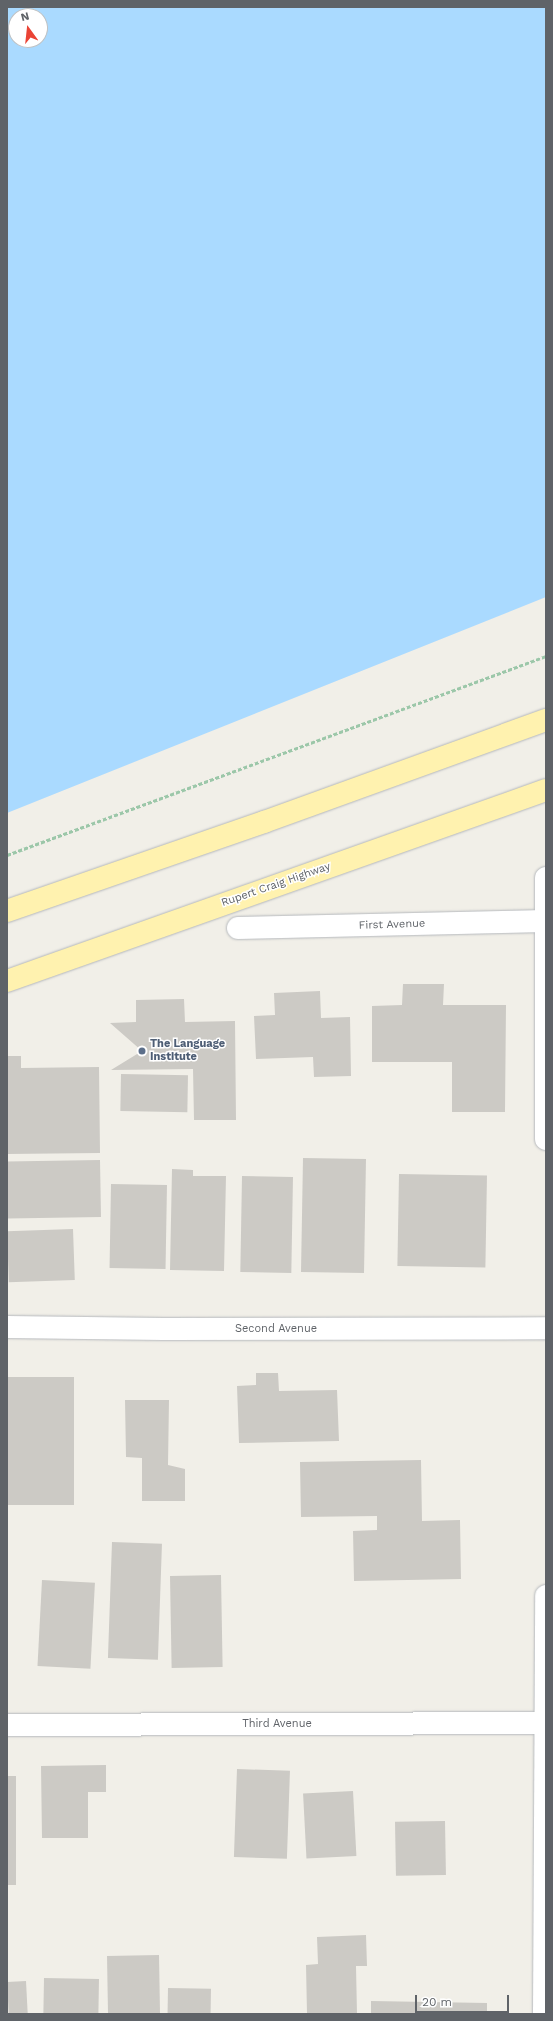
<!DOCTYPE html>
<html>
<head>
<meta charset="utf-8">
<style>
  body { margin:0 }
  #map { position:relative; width:553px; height:2021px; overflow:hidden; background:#f1efe8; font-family:"Work Sans",sans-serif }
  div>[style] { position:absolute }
  .water>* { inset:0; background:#aadaff }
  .building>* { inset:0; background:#cccac5; transform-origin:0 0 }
  .path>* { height:2.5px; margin-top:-1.25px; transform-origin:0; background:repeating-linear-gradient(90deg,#9cc7a9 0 4px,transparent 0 6px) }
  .roads { filter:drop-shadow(0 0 1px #b5b8bc) drop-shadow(0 0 1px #b5b8bc) }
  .minor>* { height:22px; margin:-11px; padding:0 11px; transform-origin:11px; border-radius:11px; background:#fff }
  .major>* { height:22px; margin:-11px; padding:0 11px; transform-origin:11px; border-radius:11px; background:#fff2af }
  .dots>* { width:11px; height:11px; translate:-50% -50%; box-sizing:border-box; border:2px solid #fff; border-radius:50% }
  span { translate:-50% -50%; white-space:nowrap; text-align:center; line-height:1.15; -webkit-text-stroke:3px #fff; paint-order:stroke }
  .street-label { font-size:11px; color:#5f6368 }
  .service-label { font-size:11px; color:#4e5e75; font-weight:700 }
  .left { translate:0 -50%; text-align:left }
  .frame { position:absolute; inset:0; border:8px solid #5f6368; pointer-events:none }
  .north { position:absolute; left:8px; top:8px; width:40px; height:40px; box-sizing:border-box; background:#fff; border:1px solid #bfc1c3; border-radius:50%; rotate:345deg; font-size:11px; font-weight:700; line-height:16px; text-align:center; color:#5f6368 }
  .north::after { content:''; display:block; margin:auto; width:14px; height:18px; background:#ea4335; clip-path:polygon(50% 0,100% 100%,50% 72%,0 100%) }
  .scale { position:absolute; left:415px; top:1995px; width:94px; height:18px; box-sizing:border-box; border:2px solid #5f6368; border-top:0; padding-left:5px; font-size:12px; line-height:14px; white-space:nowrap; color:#5f6368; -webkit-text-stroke:3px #fff; paint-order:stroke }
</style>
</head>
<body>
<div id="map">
  <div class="water">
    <div style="clip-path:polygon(evenodd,7px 7px,546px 7px,546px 597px,7px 813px,7px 7px,16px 16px,40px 16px,40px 40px,16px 40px,16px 16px)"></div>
  </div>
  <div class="building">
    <div style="clip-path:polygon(403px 984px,444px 984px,443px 1005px,506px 1005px,505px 1112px,452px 1112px,452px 1062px,372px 1062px,372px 1006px,402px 1005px)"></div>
    <div style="clip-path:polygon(320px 991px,321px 1018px,350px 1017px,351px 1076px,314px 1077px,313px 1057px,256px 1059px,254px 1016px,275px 1015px,274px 993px)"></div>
    <div style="clip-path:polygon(184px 999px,185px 1022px,235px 1021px,236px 1120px,194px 1120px,193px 1069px,111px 1070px,142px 1051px,110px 1023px,136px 1022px,136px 1000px)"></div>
    <div style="clip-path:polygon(7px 1056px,21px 1056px,21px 1068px,99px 1067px,100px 1153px,7px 1154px)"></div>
    <div style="left:121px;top:1074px;width:67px;height:37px;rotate:1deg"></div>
    <div style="left:303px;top:1158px;width:63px;height:114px;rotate:1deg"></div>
    <div style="left:100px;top:1160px;width:57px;height:93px;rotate:89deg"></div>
    <div style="clip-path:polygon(172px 1169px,193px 1170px,193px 1176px,226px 1176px,224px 1271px,170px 1270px)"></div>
    <div style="left:399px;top:1174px;width:88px;height:92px;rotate:1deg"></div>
    <div style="left:242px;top:1176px;width:51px;height:96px;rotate:1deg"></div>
    <div style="left:111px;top:1184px;width:56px;height:84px;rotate:1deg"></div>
    <div style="left:73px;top:1229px;width:51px;height:66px;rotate:88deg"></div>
    <div style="clip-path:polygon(256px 1373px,278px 1373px,279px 1391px,337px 1390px,339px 1441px,239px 1443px,237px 1386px,256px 1385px)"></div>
    <div style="left:74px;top:1377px;width:128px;height:67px;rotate:90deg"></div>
    <div style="clip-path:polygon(125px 1400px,169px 1400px,168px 1465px,185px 1469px,185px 1501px,142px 1501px,142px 1458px,126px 1457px)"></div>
    <div style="clip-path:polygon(421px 1460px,422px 1521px,460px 1520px,461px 1579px,354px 1581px,353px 1531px,377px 1530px,377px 1516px,301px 1517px,300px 1462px)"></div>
    <div style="left:112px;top:1542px;width:50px;height:116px;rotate:2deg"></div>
    <div style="left:221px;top:1575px;width:92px;height:51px;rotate:89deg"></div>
    <div style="left:42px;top:1580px;width:53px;height:86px;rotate:3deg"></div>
    <div style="clip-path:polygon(106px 1765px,106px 1792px,88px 1792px,88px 1838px,42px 1838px,41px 1766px)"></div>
    <div style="left:237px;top:1769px;width:53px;height:88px;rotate:2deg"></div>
    <div style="left:7px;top:1776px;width:9px;height:109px"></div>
    <div style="left:353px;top:1791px;width:65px;height:50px;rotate:87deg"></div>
    <div style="left:445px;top:1821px;width:54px;height:50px;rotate:89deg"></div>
    <div style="clip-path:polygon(366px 1935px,367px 1966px,356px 1966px,357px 2014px,307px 2014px,306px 1965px,318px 1964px,317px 1937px)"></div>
    <div style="left:159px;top:1955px;width:59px;height:52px;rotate:89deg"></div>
    <div style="left:44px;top:1978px;width:55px;height:36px;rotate:1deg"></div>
    <div style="left:26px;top:1981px;width:33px;height:19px;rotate:87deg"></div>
    <div style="left:168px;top:1988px;width:43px;height:26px;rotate:1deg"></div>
    <div style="clip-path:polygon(371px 2001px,487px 2003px,487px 2014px,371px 2014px)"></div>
  </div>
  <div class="path">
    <div style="left:7px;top:855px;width:575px;rotate:-20.26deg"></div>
  </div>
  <div class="roads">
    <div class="minor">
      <div style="left:546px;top:878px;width:261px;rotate:90deg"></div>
      <div style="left:238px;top:928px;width:308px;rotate:-1.3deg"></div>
      <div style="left:7px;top:1327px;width:156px;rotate:0.7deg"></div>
      <div style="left:163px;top:1329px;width:383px;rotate:-0.1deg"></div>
      <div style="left:7px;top:1725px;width:539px;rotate:-0.21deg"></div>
      <div style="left:544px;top:2014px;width:418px;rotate:-89.7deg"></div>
    </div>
    <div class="major">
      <div style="left:7px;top:911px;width:272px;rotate:-19.1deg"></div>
      <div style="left:264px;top:822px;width:300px;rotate:-19.9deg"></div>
      <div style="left:7px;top:981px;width:572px;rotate:-19.51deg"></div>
    </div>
  </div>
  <div class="dots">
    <div style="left:142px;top:1051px;background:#5c6f8a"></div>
  </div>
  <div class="street-label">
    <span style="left:276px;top:885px;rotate:-19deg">Rupert Craig Highway</span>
    <span style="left:392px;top:925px;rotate:-2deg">First Avenue</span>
    <span style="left:276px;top:1329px">Second Avenue</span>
    <span style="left:277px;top:1724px">Third Avenue</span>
  </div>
  <div class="service-label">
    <span class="left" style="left:150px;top:1051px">The Language<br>Institute</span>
  </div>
  <div class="frame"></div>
  <div class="north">N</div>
  <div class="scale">20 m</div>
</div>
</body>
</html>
